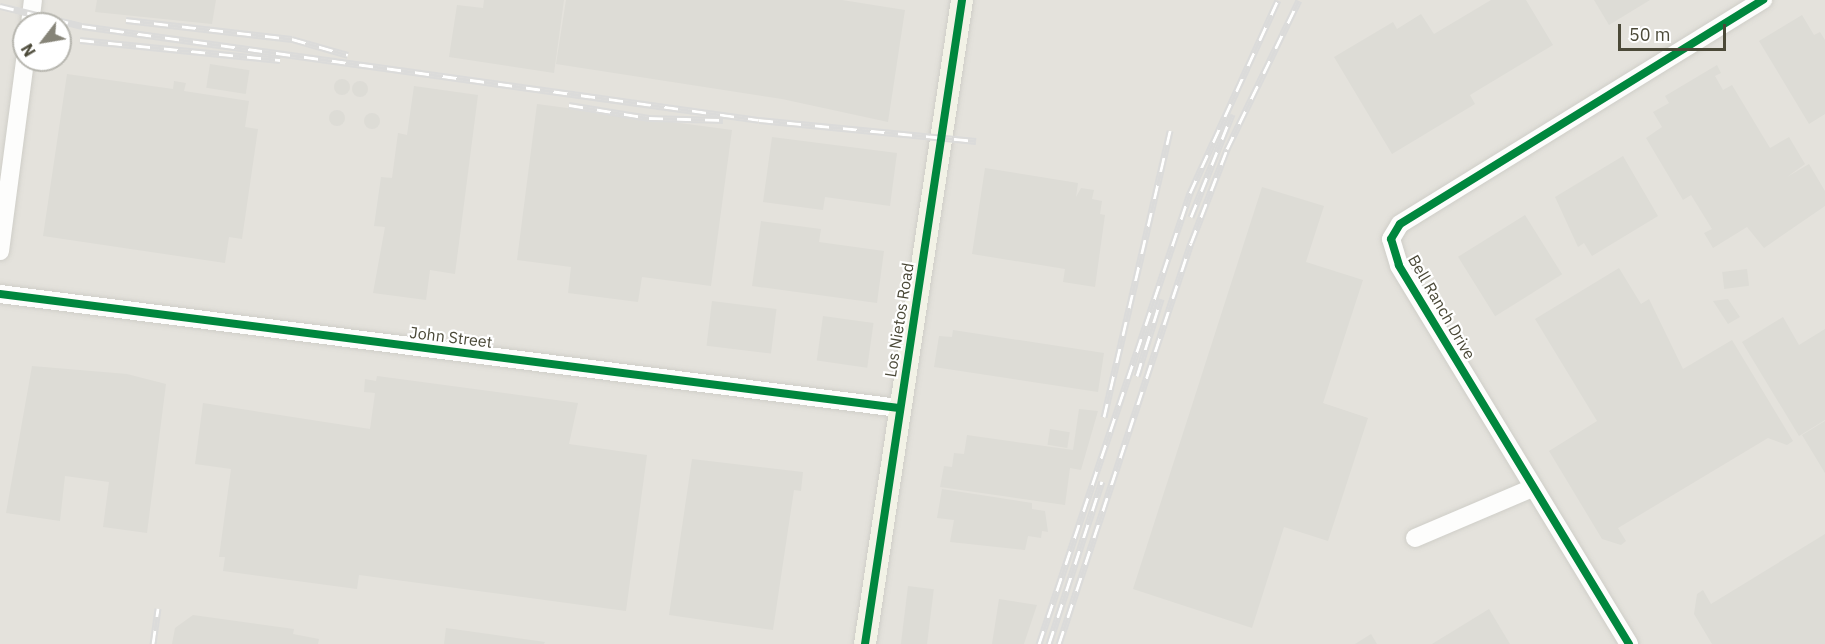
<!DOCTYPE html>
<html>
<head>
<meta charset="utf-8">
<style>
  body { margin:0 }
  #map { position:relative; width:1825px; height:644px; overflow:hidden; background:#f3f3ee; font-family:"IBM Plex Sans",sans-serif }
  div>[style] { position:absolute }
  .industrial>* { inset:0; background:#e4e2dc }
  .building>* { inset:0; background:#dddcd6; transform-origin:0 0 }
  .round { border-radius:50% }
  .roads { filter:drop-shadow(0 0 2px #cfcec8) drop-shadow(0 0 2px #cfcec8) }
  .minor>* { height:18px; margin:-9px; padding:0 9px; transform-origin:9px; border-radius:9px; background:#fdfdfc }
  .major>* { height:22px; margin:-11px; padding:0 11px; transform-origin:11px; border-radius:11px; background:#f2f2e6 }
  .rail>* { height:7px; margin-top:-3.5px; transform-origin:0; background:repeating-linear-gradient(90deg,#fff 0 14px,#dbdbda 0 28px); box-sizing:border-box; border-block:2px solid #dbdbda }
  .cycleway>* { height:8px; margin:-4px; padding:0 4px; transform-origin:4px; border-radius:4px; background:#00873e }
  span { translate:-50% -50%; white-space:nowrap; text-align:center; line-height:1.15; -webkit-text-stroke:4.5px #fff; paint-order:stroke }
  .street-label { font-size:16px; color:#4b4938 }
  .north { position:absolute; left:12px; top:12px; width:60px; height:60px; box-sizing:border-box; background:#fff; border:2px solid #b7b6af; border-radius:50%; rotate:239deg; font-size:16px; font-weight:700; line-height:24px; text-align:center; color:#4b4938 }
  .north::after { content:''; display:block; margin:auto; width:21px; height:27px; background:#868478; clip-path:polygon(50% 0,100% 100%,50% 72%,0 100%) }
  .scale { position:absolute; left:1618px; top:24px; width:108px; height:27px; box-sizing:border-box; border:3px solid #4b4938; border-top:0; padding-left:8px; font-size:18px; line-height:21px; white-space:nowrap; color:#4b4938; -webkit-text-stroke:4px #fff; paint-order:stroke }
</style>
</head>
<body>
<div id="map">
  <div class="industrial">
    <div style="clip-path:polygon(evenodd,0 0,1825px 0,1825px 644px,0 644px,0 0,24px 24px,60px 24px,60px 60px,24px 60px,24px 24px)"></div>
  </div>
  <div class="building">
    <div style="clip-path:polygon(97px 0,216px 0,212px 24px,95px 12px)"></div>
    <div style="clip-path:polygon(484px 0,564px 0,554px 73px,449px 57px,457px 5px,483px 8px)"></div>
    <div style="clip-path:polygon(566px 0,842px 0,905px 10px,888px 122px,782px 99px,556px 64px)"></div>
    <div style="clip-path:polygon(1491px 0,1526px 0,1553px 45px,1470px 95px,1475px 104px,1392px 154px,1334px 57px,1393px 22px,1397px 29px,1421px 14px,1434px 34px)"></div>
    <div style="clip-path:polygon(1594px 0,1650px 0,1609px 25px)"></div>
    <div style="clip-path:polygon(1802px 15px,1814px 35px,1820px 32px,1825px 40px,1825px 114px,1809px 124px,1759px 41px)"></div>
    <div style="left:210px;top:64px;width:40px;height:24px;rotate:9deg"></div>
    <div style="clip-path:polygon(1717px 65px,1721px 73px,1715px 76px,1723px 90px,1732px 85px,1770px 148px,1789px 137px,1805px 164px,1787px 177px,1809px 164px,1825px 191px,1825px 206px,1764px 248px,1747px 227px,1713px 248px,1704px 233px,1712px 229px,1691px 195px,1683px 200px,1646px 138px,1662px 127px,1653px 112px,1669px 103px,1665px 96px)"></div>
    <div style="clip-path:polygon(67px 74px,173px 89px,174px 81px,186px 83px,184px 91px,249px 101px,245px 127px,258px 129px,242px 239px,229px 237px,225px 263px,43px 236px)"></div>
    <div class="round" style="left:334px;top:79px;width:16px;height:16px"></div>
    <div class="round" style="left:352px;top:81px;width:16px;height:16px"></div>
    <div style="clip-path:polygon(414px 86px,478px 95px,455px 274px,430px 270px,426px 300px,373px 293px,385px 227px,374px 226px,381px 177px,392px 178px,398px 133px,407px 135px)"></div>
    <div style="clip-path:polygon(537px 104px,732px 130px,711px 286px,642px 277px,638px 302px,568px 293px,571px 267px,517px 260px)"></div>
    <div class="round" style="left:329px;top:110px;width:16px;height:16px"></div>
    <div class="round" style="left:364px;top:113px;width:16px;height:16px"></div>
    <div style="clip-path:polygon(772px 137px,897px 153px,890px 206px,825px 197px,823px 210px,763px 202px)"></div>
    <div style="clip-path:polygon(1623px 156px,1658px 216px,1592px 256px,1584px 243px,1578px 247px,1555px 197px)"></div>
    <div style="clip-path:polygon(985px 168px,1078px 183px,1076px 197px,1081px 188px,1094px 190px,1092px 199px,1102px 201px,1100px 214px,1105px 215px,1095px 287px,1063px 282px,1065px 269px,972px 254px)"></div>
    <div style="clip-path:polygon(1262px 187px,1324px 206px,1306px 262px,1363px 280px,1323px 403px,1368px 418px,1328px 541px,1284px 527px,1252px 628px,1133px 589px)"></div>
    <div style="left:1525px;top:215px;width:70px;height:79px;rotate:58deg"></div>
    <div style="clip-path:polygon(761px 221px,821px 229px,819px 242px,884px 251px,877px 303px,752px 286px)"></div>
    <div style="clip-path:polygon(1619px 268px,1641px 304px,1649px 299px,1683px 369px,1732px 340px,1793px 441px,1787px 445px,1768px 438px,1618px 528px,1626px 541px,1621px 545px,1602px 539px,1549px 451px,1597px 421px,1535px 319px)"></div>
    <div style="left:1747px;top:269px;width:17px;height:25px;rotate:83deg"></div>
    <div style="clip-path:polygon(1728px 299px,1740px 317px,1728px 324px,1713px 301px)"></div>
    <div style="left:712px;top:301px;width:65px;height:45px;rotate:7deg"></div>
    <div style="left:823px;top:316px;width:51px;height:45px;rotate:8deg"></div>
    <div style="clip-path:polygon(1783px 317px,1799px 345px,1825px 329px,1825px 420px,1799px 436px,1742px 342px)"></div>
    <div style="clip-path:polygon(953px 330px,1104px 353px,1098px 392px,934px 367px,939px 336px,952px 337px)"></div>
    <div style="clip-path:polygon(32px 366px,127px 374px,166px 384px,147px 533px,103px 527px,109px 482px,65px 476px,60px 521px,6px 513px)"></div>
    <div style="clip-path:polygon(377px 376px,578px 403px,569px 444px,647px 455px,626px 611px,359px 575px,357px 589px,223px 571px,225px 557px,219px 557px,231px 469px,195px 464px,203px 403px,370px 429px,375px 393px,364px 392px,365px 379px,376px 381px)"></div>
    <div style="clip-path:polygon(1079px 409px,1098px 411px,1081px 470px,1070px 468px,1065px 505px,940px 487px,944px 466px,952px 467px,954px 453px,964px 454px,967px 435px,1073px 450px)"></div>
    <div style="clip-path:polygon(1825px 421px,1825px 473px,1802px 435px)"></div>
    <div style="left:1050px;top:429px;width:20px;height:16px;rotate:9deg"></div>
    <div style="clip-path:polygon(692px 459px,803px 472px,801px 491px,794px 490px,773px 630px,669px 615px)"></div>
    <div style="clip-path:polygon(942px 489px,1032px 503px,1032px 509px,1045px 511px,1048px 532px,1042px 531px,1041px 538px,1028px 536px,1025px 550px,950px 542px,954px 520px,937px 518px)"></div>
    <div style="clip-path:polygon(1825px 534px,1825px 644px,1712px 644px,1694px 614px,1697px 594px,1703px 590px,1711px 604px)"></div>
    <div style="left:908px;top:586px;width:26px;height:59px;rotate:7deg"></div>
    <div style="clip-path:polygon(999px 599px,1037px 605px,1024px 644px,992px 644px)"></div>
    <div style="clip-path:polygon(1489px 609px,1510px 644px,1432px 644px)"></div>
    <div style="clip-path:polygon(193px 615px,294px 629px,293px 634px,319px 639px,318px 644px,172px 644px,175px 628px)"></div>
    <div style="clip-path:polygon(446px 628px,545px 642px,544px 644px,444px 644px)"></div>
    <div style="clip-path:polygon(1371px 634px,1377px 644px,1355px 644px)"></div>
  </div>
  <div class="roads">
    <div class="minor">
      <div style="left:30px;top:24px;width:24px;rotate:-83deg"></div>
      <div style="left:0;top:251px;width:193px;rotate:-82.5deg"></div>
      <div style="left:0;top:294px;width:906px;rotate:7.23deg"></div>
      <div style="left:1415px;top:538px;width:127px;rotate:-23.1deg"></div>
      <div style="left:1629px;top:644px;width:443px;rotate:-121.3deg"></div>
      <div style="left:1399px;top:265px;width:27px;rotate:-107deg"></div>
      <div style="left:1391px;top:239px;width:17px;rotate:-59deg"></div>
      <div style="left:1400px;top:224px;width:427px;rotate:-31.7deg"></div>
    </div>
    <div class="major">
      <div style="left:865px;top:644px;width:651px;rotate:-81.43deg"></div>
    </div>
  </div>
  <div class="rail">
    <div style="left:0;top:6px;width:84px;rotate:13.7deg"></div>
    <div style="left:82px;top:26px;width:683px;rotate:7.9deg"></div>
    <div style="left:759px;top:120px;width:218px;rotate:5.5deg"></div>
    <div style="left:126px;top:20px;width:167px;rotate:6.5deg"></div>
    <div style="left:292px;top:39px;width:58px;rotate:15.9deg"></div>
    <div style="left:80px;top:40px;width:201px;rotate:5.7deg"></div>
    <div style="left:569px;top:105px;width:81px;rotate:9.2deg"></div>
    <div style="left:649px;top:118px;width:74px;rotate:1.5deg"></div>
    <div style="left:1191px;top:217px;width:111px;rotate:-68.3deg"></div>
    <div style="left:1137px;top:376px;width:81px;rotate:-72.7deg"></div>
    <div style="left:1104px;top:417px;width:294px;rotate:-77deg"></div>
    <div style="left:153px;top:644px;width:36px;rotate:-82deg"></div>
    <div style="left:1039px;top:644px;width:476px;rotate:-71.5deg"></div>
    <div style="left:1190px;top:193px;width:212px;rotate:-65.5deg"></div>
    <div style="left:1049px;top:644px;width:171px;rotate:-72deg"></div>
    <div style="left:1059px;top:644px;width:422px;rotate:-71.8deg"></div>
    <div style="left:1191px;top:243px;width:101px;rotate:-69deg"></div>
    <div style="left:1227px;top:149px;width:165px;rotate:-64.2deg"></div>
  </div>
  <div class="cycleway">
    <div style="left:0;top:294px;width:906px;rotate:7.23deg"></div>
    <div style="left:865px;top:644px;width:651px;rotate:-81.43deg"></div>
    <div style="left:1629px;top:644px;width:443px;rotate:-121.3deg"></div>
    <div style="left:1399px;top:265px;width:27px;rotate:-107deg"></div>
    <div style="left:1391px;top:239px;width:17px;rotate:-59deg"></div>
    <div style="left:1400px;top:224px;width:427px;rotate:-31.7deg"></div>
  </div>
  <div class="street-label">
    <span style="left:1442px;top:307px;rotate:60deg">Bell Ranch Drive</span>
    <span style="left:899px;top:320px;rotate:-81deg">Los Nietos Road</span>
    <span style="left:451px;top:337px;rotate:7deg">John Street</span>
  </div>
  <div class="north">N</div>
  <div class="scale">50 m</div>
</div>
</body>
</html>
